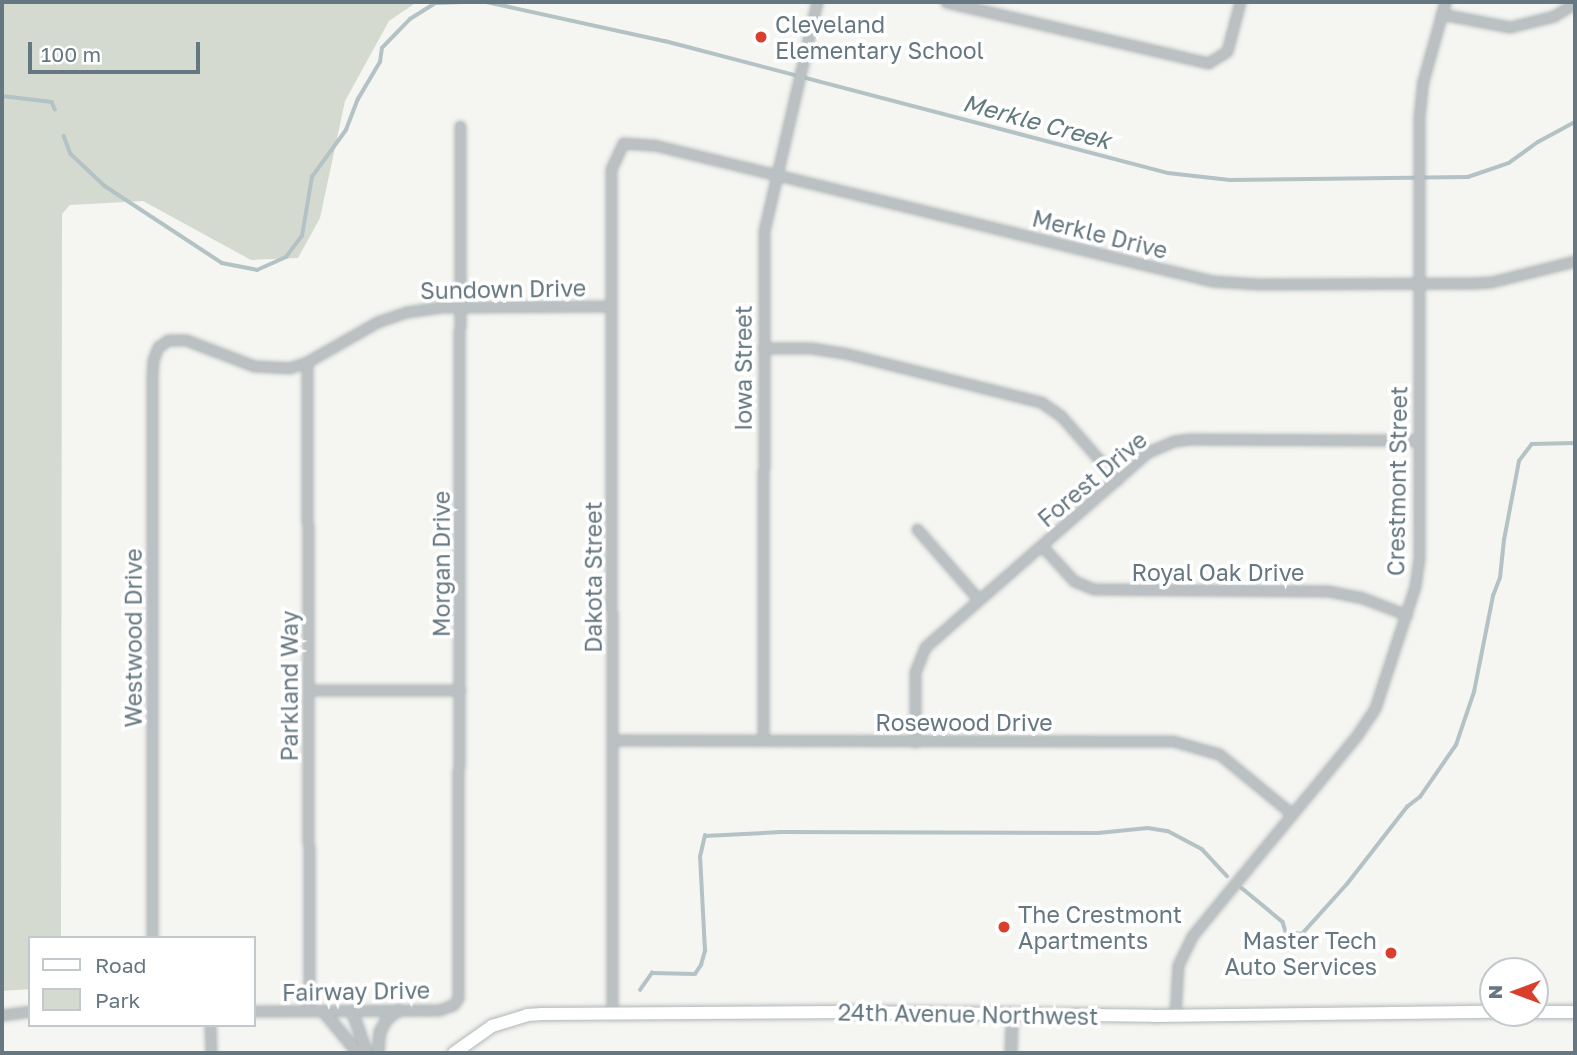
<!DOCTYPE html>
<html>
<head>
<meta charset="utf-8">
<style>
  body { margin:0 }
  #map { position:relative; width:1577px; height:1055px; overflow:hidden; background:#f5f5f1; font-family:"Golos Text",sans-serif }
  div>[style] { position:absolute }
  .green>* { inset:0; background:#d5dad1 }
  .stream>* { height:3.5px; margin:-1.75px; padding:0 1.75px; transform-origin:1.75px; border-radius:1.75px; background:#b3c2c4 }
  .roads { filter:drop-shadow(0 0 2px #b0b7ba) drop-shadow(0 0 2px #b0b7ba) }
  .minor>* { height:9px; margin:-4.5px; padding:0 4.5px; transform-origin:4.5px; border-radius:4.5px; background:#bbc1c3 }
  .tertiary>* { height:10px; margin:-5px; padding:0 5px; transform-origin:5px; border-radius:5px; background:#bbc1c3 }
  .secondary>* { height:12px; margin:-6px; padding:0 6px; transform-origin:6px; border-radius:6px; background:#fff }
  .dots>* { width:19px; height:19px; translate:-50% -50%; box-sizing:border-box; border:4px solid #fff; border-radius:50% }
  span { translate:-50% -50%; white-space:nowrap; text-align:center; line-height:1.15; -webkit-text-stroke:7px #fff; paint-order:stroke }
  .poi-label { font-size:23px; color:#657881 }
  .left { translate:0 -50%; text-align:left }
  .right { translate:-100% -50%; text-align:right }
  .street-label { font-size:23px; color:#657881 }
  .water-label { font-size:24px; color:#617a7e; font-style:italic }
  .frame { position:absolute; inset:0; border:4px solid #657881; pointer-events:none }
  .legend { position:absolute; left:28px; top:936px; width:228px; height:91px; box-sizing:border-box; background:#fff; border:2px solid #c1c9cd; margin:0; padding:9px 12px; list-style:none; font-size:21px; color:#657881 }
  .legend li { display:flex; align-items:center; gap:14px; height:35px }
  .legend b { width:35px; border:2px solid #c1c9cd }
  .north { position:absolute; left:1479px; top:957px; width:70px; height:70px; box-sizing:border-box; background:#fff; border:2px solid #c1c9cd; border-radius:50%; rotate:270deg; font-size:19px; font-weight:700; line-height:28px; text-align:center; color:#657881 }
  .north::after { content:''; display:block; margin:auto; width:24px; height:32px; background:#da3e2d; clip-path:polygon(50% 0,100% 100%,50% 72%,0 100%) }
  .scale { position:absolute; left:28px; top:42px; width:172px; height:32px; box-sizing:border-box; border:4px solid #657881; border-top:0; padding-left:9px; font-size:21px; line-height:24px; white-space:nowrap; color:#657881; -webkit-text-stroke:5px #fff; paint-order:stroke }
</style>
</head>
<body>
<div id="map">
  <div class="green">
    <div style="clip-path:polygon(2px 2px,417px 2px,389px 21px,345px 101px,320px 218px,298px 258px,251px 260px,143px 201px,70px 205px,62px 214px,61px 938px,30px 938px,30px 989px,2px 991px)"></div>
  </div>
  <div class="stream">
    <div style="left:487px;top:2px;width:182px;rotate:12.4deg"></div>
    <div style="left:665px;top:41px;width:520px;rotate:14.7deg"></div>
    <div style="left:1168px;top:173px;width:62px;rotate:6.4deg"></div>
    <div style="left:1230px;top:180px;width:238px;rotate:-0.7deg"></div>
    <div style="left:1468px;top:177px;width:43px;rotate:-18.9deg"></div>
    <div style="left:1509px;top:163px;width:36px;rotate:-36deg"></div>
    <div style="left:1538px;top:142px;width:42px;rotate:-28.4deg"></div>
    <div style="left:2px;top:96px;width:50px;rotate:6.8deg"></div>
    <div style="left:52px;top:102px;width:8px;rotate:67deg"></div>
    <div style="left:64px;top:136px;width:19px;rotate:69deg"></div>
    <div style="left:71px;top:154px;width:47px;rotate:43.3deg"></div>
    <div style="left:105px;top:186px;width:140px;rotate:33.3deg"></div>
    <div style="left:222px;top:263px;width:36px;rotate:11deg"></div>
    <div style="left:257px;top:270px;width:32px;rotate:-24deg"></div>
    <div style="left:286px;top:257px;width:26px;rotate:-53deg"></div>
    <div style="left:302px;top:236px;width:60px;rotate:-80.4deg"></div>
    <div style="left:312px;top:177px;width:58px;rotate:-54.1deg"></div>
    <div style="left:346px;top:130px;width:33px;rotate:-69deg"></div>
    <div style="left:358px;top:99px;width:43px;rotate:-59.3deg"></div>
    <div style="left:380px;top:62px;width:14px;rotate:-82deg"></div>
    <div style="left:382px;top:48px;width:40px;rotate:-46deg"></div>
    <div style="left:410px;top:19px;width:31px;rotate:-32deg"></div>
    <div style="left:436px;top:3px;width:27px;rotate:-2deg"></div>
    <div style="left:1242px;top:888px;width:53px;rotate:39.7deg"></div>
    <div style="left:1283px;top:922px;width:10px;rotate:73deg"></div>
    <div style="left:1286px;top:932px;width:16px;rotate:7deg"></div>
    <div style="left:1302px;top:934px;width:67px;rotate:-48deg"></div>
    <div style="left:1347px;top:884px;width:98px;rotate:-52.1deg"></div>
    <div style="left:1407px;top:807px;width:16px;rotate:-38deg"></div>
    <div style="left:1420px;top:797px;width:63px;rotate:-55.3deg"></div>
    <div style="left:1456px;top:745px;width:56px;rotate:-71.2deg"></div>
    <div style="left:1474px;top:692px;width:98px;rotate:-78.8deg"></div>
    <div style="left:1493px;top:596px;width:19px;rotate:-69deg"></div>
    <div style="left:1500px;top:578px;width:38px;rotate:-84deg"></div>
    <div style="left:1504px;top:540px;width:80px;rotate:-79.2deg"></div>
    <div style="left:1519px;top:461px;width:21px;rotate:-53deg"></div>
    <div style="left:1532px;top:444px;width:43px;rotate:-1.3deg"></div>
    <div style="left:640px;top:990px;width:21px;rotate:-55deg"></div>
    <div style="left:652px;top:973px;width:43px;rotate:1.3deg"></div>
    <div style="left:695px;top:974px;width:11px;rotate:-56deg"></div>
    <div style="left:701px;top:965px;width:15px;rotate:-74deg"></div>
    <div style="left:705px;top:951px;width:94px;rotate:-93deg"></div>
    <div style="left:700px;top:857px;width:22px;rotate:-77deg"></div>
    <div style="left:705px;top:836px;width:76px;rotate:-3deg"></div>
    <div style="left:781px;top:832px;width:317px;rotate:0.2deg"></div>
    <div style="left:1098px;top:833px;width:50px;rotate:-5.7deg"></div>
    <div style="left:1148px;top:828px;width:20px;rotate:9deg"></div>
    <div style="left:1168px;top:831px;width:38px;rotate:28deg"></div>
    <div style="left:1202px;top:849px;width:37px;rotate:47deg"></div>
  </div>
  <div class="roads">
    <div class="minor">
      <div style="left:946px;top:2px;width:269px;rotate:13.1deg"></div>
      <div style="left:1208px;top:63px;width:22px;rotate:-32deg"></div>
      <div style="left:1227px;top:51px;width:51px;rotate:-75.1deg"></div>
      <div style="left:1441px;top:14px;width:70px;rotate:10.7deg"></div>
      <div style="left:1510px;top:27px;width:45px;rotate:-14deg"></div>
      <div style="left:1554px;top:16px;width:25px;rotate:-32deg"></div>
      <div style="left:763px;top:348px;width:48px"></div>
      <div style="left:811px;top:348px;width:33px;rotate:9deg"></div>
      <div style="left:844px;top:353px;width:203px;rotate:14deg"></div>
      <div style="left:1041px;top:402px;width:24px;rotate:35deg"></div>
      <div style="left:1061px;top:416px;width:85px;rotate:48.8deg"></div>
      <div style="left:307px;top:362px;width:648px;rotate:89.82deg"></div>
      <div style="left:917px;top:529px;width:93px;rotate:48.9deg"></div>
      <div style="left:1042px;top:546px;width:47px;rotate:47.6deg"></div>
      <div style="left:1074px;top:581px;width:22px;rotate:22deg"></div>
      <div style="left:1094px;top:589px;width:234px;rotate:0.5deg"></div>
      <div style="left:1328px;top:591px;width:33px;rotate:11deg"></div>
      <div style="left:1360px;top:597px;width:50px;rotate:21deg"></div>
      <div style="left:308px;top:690px;width:152px"></div>
      <div style="left:612px;top:740px;width:561px;rotate:0.1deg"></div>
      <div style="left:1173px;top:741px;width:48px;rotate:15.8deg"></div>
      <div style="left:1219px;top:754px;width:94px;rotate:39.4deg"></div>
      <div style="left:763px;top:740px;width:509px;rotate:-89.89deg"></div>
      <div style="left:764px;top:231px;width:235px;rotate:-77deg"></div>
      <div style="left:915px;top:742px;width:70px;rotate:-90deg"></div>
      <div style="left:915px;top:672px;width:27px;rotate:-68deg"></div>
      <div style="left:925px;top:647px;width:296px;rotate:-41.2deg"></div>
      <div style="left:1148px;top:452px;width:28px;rotate:-23deg"></div>
      <div style="left:1174px;top:441px;width:16px;rotate:-7deg"></div>
      <div style="left:1190px;top:439px;width:228px;rotate:0.3deg"></div>
      <div style="left:152px;top:938px;width:561px;rotate:-90deg"></div>
      <div style="left:152px;top:377px;width:17px;rotate:-87deg"></div>
      <div style="left:153px;top:360px;width:14px;rotate:-69deg"></div>
      <div style="left:158px;top:347px;width:12px;rotate:-35deg"></div>
      <div style="left:168px;top:340px;width:18px"></div>
      <div style="left:186px;top:340px;width:73px;rotate:20.9deg"></div>
      <div style="left:254px;top:366px;width:35px;rotate:3deg"></div>
      <div style="left:289px;top:368px;width:19px;rotate:-18deg"></div>
      <div style="left:307px;top:362px;width:81px;rotate:-29.7deg"></div>
      <div style="left:377px;top:322px;width:31px;rotate:-19deg"></div>
      <div style="left:406px;top:312px;width:34px;rotate:-8deg"></div>
      <div style="left:440px;top:307px;width:171px;rotate:-0.3deg"></div>
      <div style="left:254px;top:1011px;width:185px;rotate:-0.3deg"></div>
      <div style="left:439px;top:1010px;width:15px;rotate:-20deg"></div>
      <div style="left:453px;top:1005px;width:9px;rotate:-54deg"></div>
      <div style="left:458px;top:998px;width:872px;rotate:-89.87deg"></div>
      <div style="left:612px;top:1014px;width:845px;rotate:-90.07deg"></div>
      <div style="left:611px;top:169px;width:29px;rotate:-65deg"></div>
      <div style="left:623px;top:143px;width:31px;rotate:4deg"></div>
      <div style="left:654px;top:145px;width:574px;rotate:13.7deg"></div>
      <div style="left:1212px;top:281px;width:47px;rotate:3.7deg"></div>
      <div style="left:1259px;top:284px;width:214px;rotate:-0.3deg"></div>
      <div style="left:1473px;top:283px;width:18px;rotate:-3deg"></div>
      <div style="left:1491px;top:282px;width:87px;rotate:-14deg"></div>
      <div style="left:2px;top:1015px;width:28px;rotate:-8deg"></div>
      <div style="left:1175px;top:1015px;width:50px;rotate:-86.6deg"></div>
      <div style="left:1178px;top:965px;width:32px;rotate:-64deg"></div>
      <div style="left:1192px;top:936px;width:260px;rotate:-50.6deg"></div>
      <div style="left:1357px;top:735px;width:32px;rotate:-56deg"></div>
      <div style="left:1375px;top:708px;width:128px;rotate:-71.8deg"></div>
      <div style="left:1415px;top:586px;width:27px;rotate:-82deg"></div>
      <div style="left:1419px;top:559px;width:442px;rotate:-90deg"></div>
      <div style="left:1419px;top:117px;width:36px;rotate:-84deg"></div>
      <div style="left:1423px;top:81px;width:82px;rotate:-74.4deg"></div>
      <div style="left:210px;top:1025px;width:28px;rotate:88deg"></div>
    </div>
    <div class="tertiary">
      <div style="left:323px;top:1011px;width:55px;rotate:50.2deg"></div>
      <div style="left:352px;top:1011px;width:45px;rotate:70.3deg"></div>
      <div style="left:378px;top:1053px;width:21px;rotate:-85deg"></div>
      <div style="left:380px;top:1032px;width:15px;rotate:-62deg"></div>
      <div style="left:387px;top:1019px;width:15px;rotate:-37deg"></div>
      <div style="left:1011px;top:1053px;width:38px;rotate:-88deg"></div>
    </div>
    <div class="secondary">
      <div style="left:1535px;top:1012px;width:40px"></div>
      <div style="left:454px;top:1053px;width:47px;rotate:-35.4deg"></div>
      <div style="left:492px;top:1026px;width:37px;rotate:-17deg"></div>
      <div style="left:527px;top:1015px;width:15px;rotate:-4deg"></div>
      <div style="left:542px;top:1014px;width:304px;rotate:-0.4deg"></div>
      <div style="left:846px;top:1012px;width:307px;rotate:0.7deg"></div>
      <div style="left:1153px;top:1016px;width:340px;rotate:-0.7deg"></div>
    </div>
  </div>
  <div class="dots">
    <div style="left:761px;top:37px;background:#da3e2d"></div>
    <div style="left:1004px;top:927px;background:#da3e2d"></div>
    <div style="left:1391px;top:953px;background:#da3e2d"></div>
  </div>
  <div class="poi-label">
    <span class="left" style="left:775px;top:37px">Cleveland<br>Elementary School</span>
    <span class="left" style="left:1018px;top:927px">The Crestmont<br>Apartments</span>
    <span class="right" style="left:1377px;top:953px">Master Tech<br>Auto Services</span>
  </div>
  <div class="street-label">
    <span style="left:1100px;top:234px;rotate:14deg">Merkle Drive</span>
    <span style="left:503px;top:289px;rotate:-1deg">Sundown Drive</span>
    <span style="left:743px;top:368px;rotate:-90deg">Iowa Street</span>
    <span style="left:1092px;top:479px;rotate:-40deg">Forest Drive</span>
    <span style="left:1397px;top:481px;rotate:-89deg">Crestmont Street</span>
    <span style="left:441px;top:564px;rotate:-90deg">Morgan Drive</span>
    <span style="left:1218px;top:572px">Royal Oak Drive</span>
    <span style="left:593px;top:577px;rotate:-90deg">Dakota Street</span>
    <span style="left:133px;top:638px;rotate:-90deg">Westwood Drive</span>
    <span style="left:289px;top:686px;rotate:-90deg">Parkland Way</span>
    <span style="left:964px;top:722px">Rosewood Drive</span>
    <span style="left:356px;top:991px;rotate:-1deg">Fairway Drive</span>
    <span style="left:968px;top:1014px;rotate:1deg">24th Avenue Northwest</span>
  </div>
  <div class="water-label">
    <span style="left:1037px;top:121px;rotate:15deg">Merkle Creek</span>
  </div>
  <div class="frame"></div>
  <ul class="legend">
  <li><b style="height:9px;background:#fff"></b>Road</li>
  <li><b style="height:19px;background:#d5dad1"></b>Park</li>
  </ul>
  <div class="north">N</div>
  <div class="scale">100 m</div>
</div>
</body>
</html>
